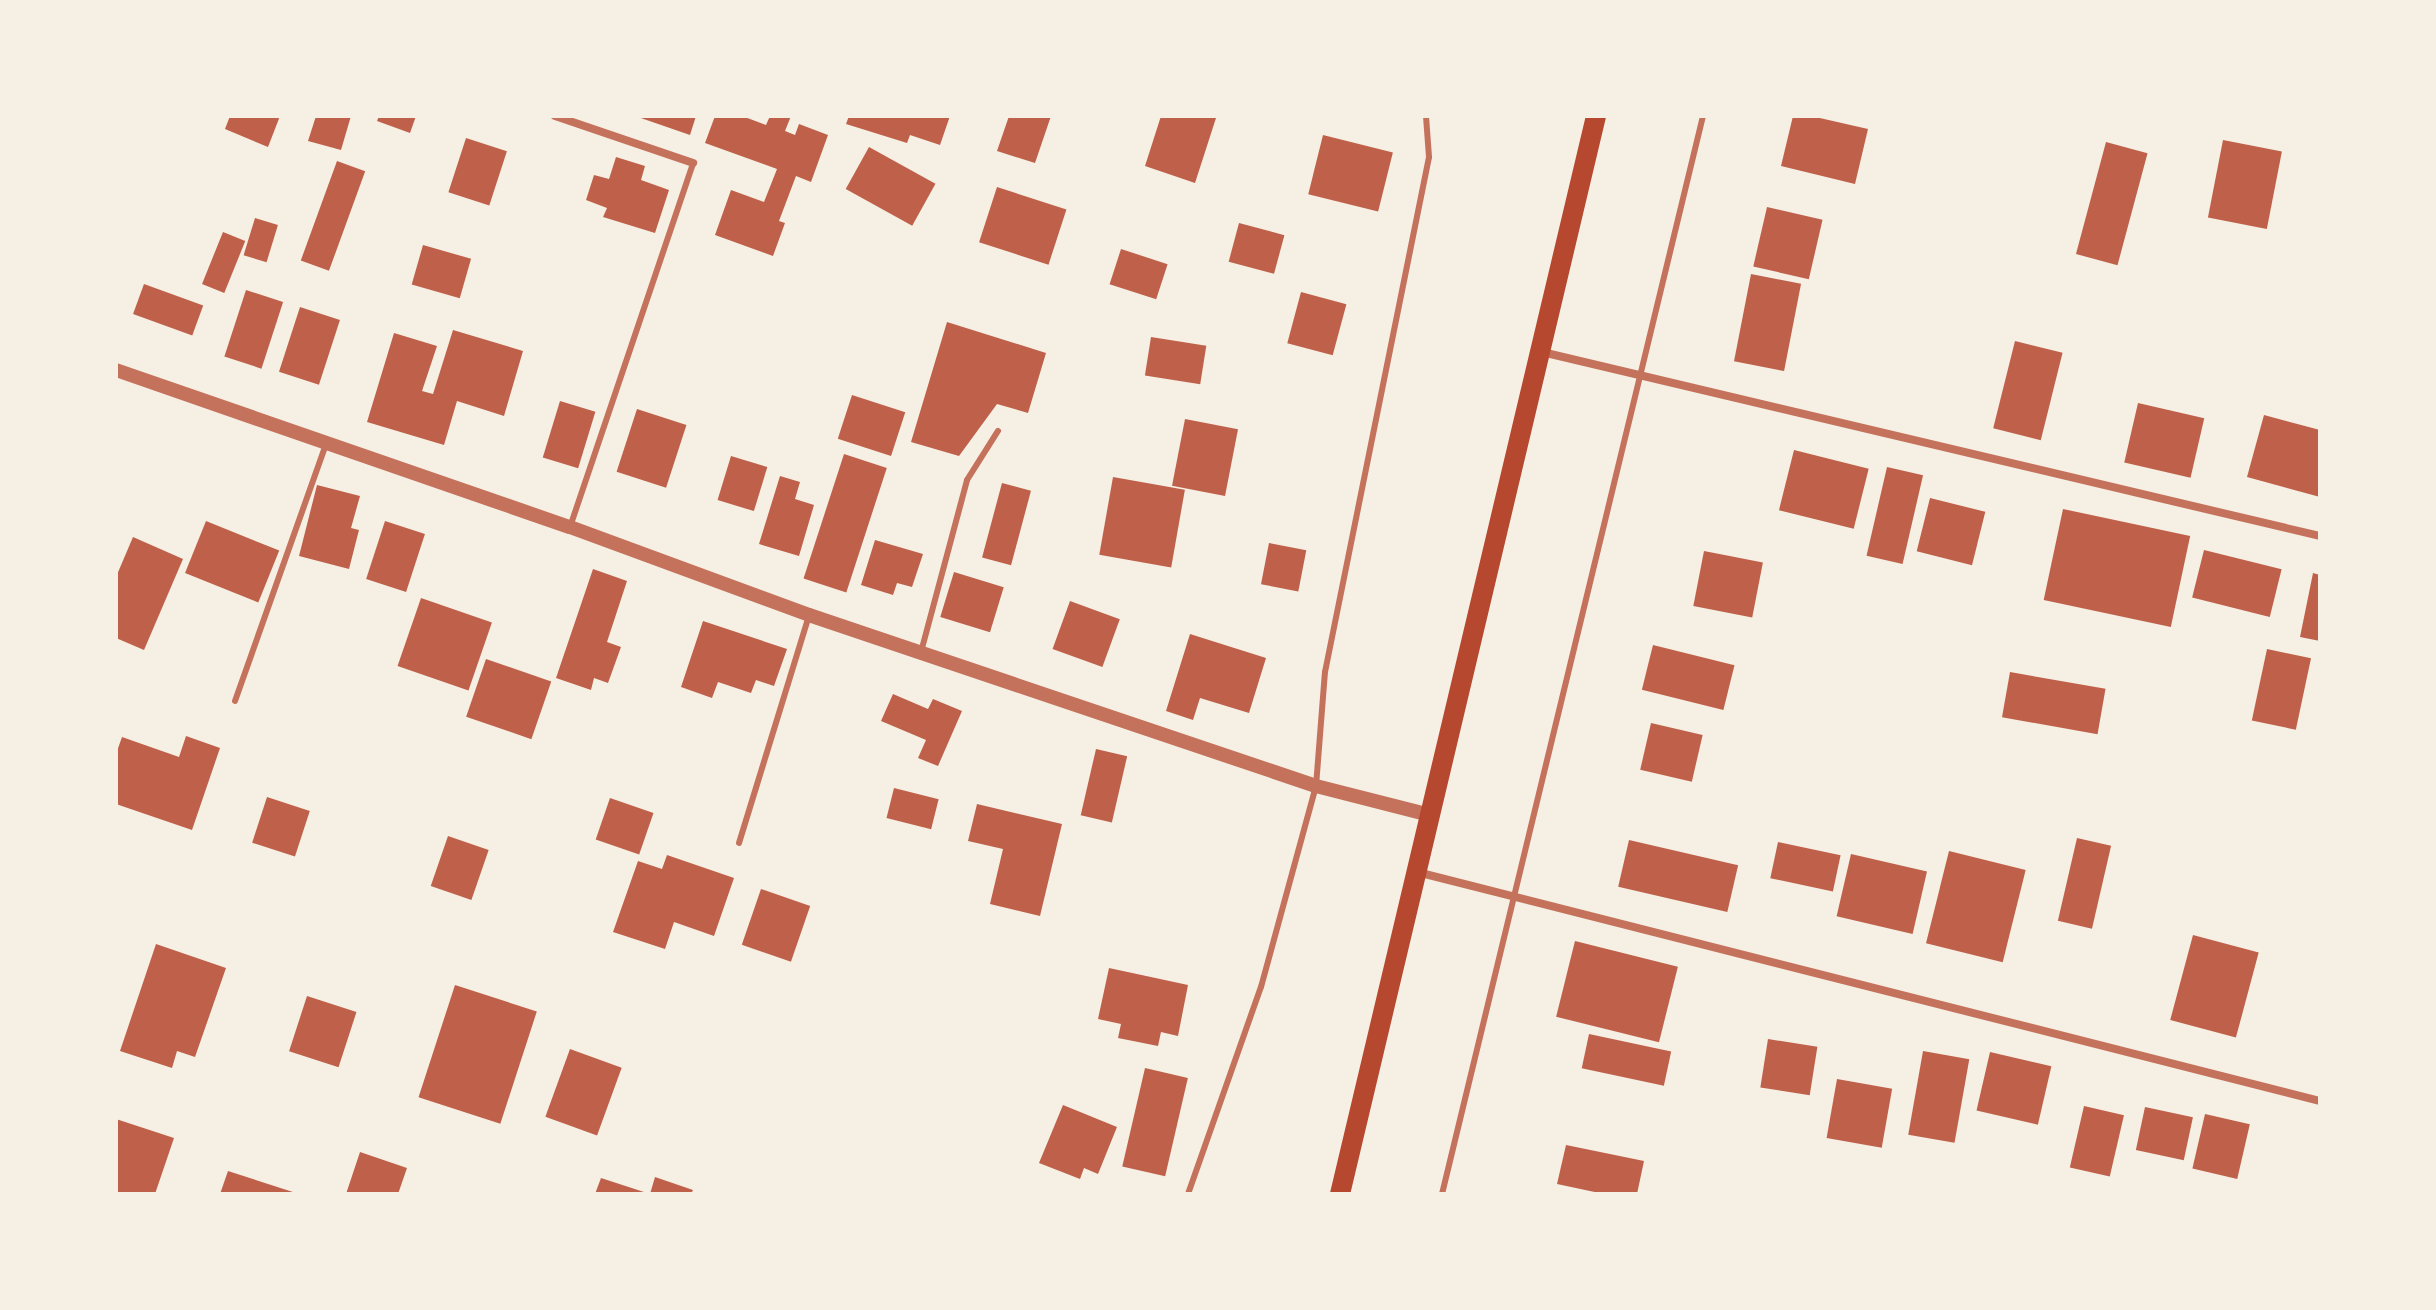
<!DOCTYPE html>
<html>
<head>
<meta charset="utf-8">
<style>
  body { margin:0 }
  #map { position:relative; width:2436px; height:1310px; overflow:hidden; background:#f6efe4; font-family:"DM Sans",sans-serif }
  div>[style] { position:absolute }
  .building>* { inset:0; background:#bf614a; transform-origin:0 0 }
  .service>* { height:6px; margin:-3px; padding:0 3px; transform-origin:3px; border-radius:3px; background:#c5725c }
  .minor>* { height:8px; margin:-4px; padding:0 4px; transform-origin:4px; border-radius:4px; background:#c5725c }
  .tertiary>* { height:14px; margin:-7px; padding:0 7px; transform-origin:7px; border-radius:7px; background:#c5725c }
  .primary>* { height:20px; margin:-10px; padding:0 10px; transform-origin:10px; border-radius:10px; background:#b5482f }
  span { translate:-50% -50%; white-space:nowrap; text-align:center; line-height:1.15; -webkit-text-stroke:6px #f6efe4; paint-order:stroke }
  .frame { position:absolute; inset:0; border:118px solid #f6efe4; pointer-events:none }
</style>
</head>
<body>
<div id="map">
  <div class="building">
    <div style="clip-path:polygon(230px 116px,280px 116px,268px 147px,225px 129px)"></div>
    <div style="clip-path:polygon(316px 116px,351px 116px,341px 150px,308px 141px)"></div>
    <div style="clip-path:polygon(379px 116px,416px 116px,410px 133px,377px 121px)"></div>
    <div style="clip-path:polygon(635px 116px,696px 116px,690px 135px)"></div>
    <div style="clip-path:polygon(715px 116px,742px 116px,766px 125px,770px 116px,791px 116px,785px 131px,795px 135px,799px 124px,828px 135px,811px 182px,796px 176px,779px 221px,785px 223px,773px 256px,715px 235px,731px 190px,764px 202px,777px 169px,705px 143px)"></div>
    <div style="clip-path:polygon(849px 116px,950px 116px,940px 145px,910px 135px,907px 143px,846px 124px)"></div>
    <div style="clip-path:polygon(1009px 116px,1051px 116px,1035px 163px,997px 151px)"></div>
    <div style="clip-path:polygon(1161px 116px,1216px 118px,1195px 183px,1145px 166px)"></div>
    <div style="clip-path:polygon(1793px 116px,1811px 116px,1868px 129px,1855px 184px,1781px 166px)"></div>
    <div style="left:1323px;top:135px;width:72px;height:61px;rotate:14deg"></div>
    <div style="left:466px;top:138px;width:43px;height:57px;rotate:18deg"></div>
    <div style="left:2223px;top:140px;width:60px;height:79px;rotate:11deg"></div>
    <div style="left:2106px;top:142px;width:43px;height:116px;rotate:15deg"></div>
    <div style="left:869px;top:147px;width:76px;height:48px;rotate:29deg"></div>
    <div style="clip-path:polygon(616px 157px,645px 166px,641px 180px,669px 190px,655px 233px,603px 217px,607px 208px,586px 200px,594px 175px,609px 179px)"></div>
    <div style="left:337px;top:161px;width:30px;height:106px;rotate:20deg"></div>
    <div style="left:997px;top:187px;width:73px;height:58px;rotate:18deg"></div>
    <div style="left:1767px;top:207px;width:57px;height:61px;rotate:13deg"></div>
    <div style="left:255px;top:218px;width:24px;height:39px;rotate:17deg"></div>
    <div style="left:1239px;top:223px;width:47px;height:40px;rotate:15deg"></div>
    <div style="left:223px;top:232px;width:24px;height:56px;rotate:22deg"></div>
    <div style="left:423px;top:245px;width:50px;height:41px;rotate:16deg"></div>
    <div style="left:1121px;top:249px;width:49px;height:37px;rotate:18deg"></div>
    <div style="left:1751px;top:274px;width:51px;height:89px;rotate:11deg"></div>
    <div style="left:144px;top:284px;width:63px;height:32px;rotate:20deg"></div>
    <div style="left:246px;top:290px;width:39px;height:70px;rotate:18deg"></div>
    <div style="left:1301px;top:292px;width:47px;height:53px;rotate:15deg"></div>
    <div style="left:300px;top:307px;width:42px;height:68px;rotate:18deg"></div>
    <div style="clip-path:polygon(947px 322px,1046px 353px,1028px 413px,997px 404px,959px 456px,911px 442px)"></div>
    <div style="clip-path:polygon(453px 330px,523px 351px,504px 416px,457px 401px,444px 445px,367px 422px,394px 333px,437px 346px,422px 391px,433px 394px)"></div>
    <div style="left:1151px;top:337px;width:56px;height:39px;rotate:9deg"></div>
    <div style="left:2015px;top:341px;width:49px;height:90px;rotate:14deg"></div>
    <div style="left:852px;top:395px;width:56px;height:46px;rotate:18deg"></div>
    <div style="left:560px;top:401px;width:37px;height:59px;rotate:17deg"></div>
    <div style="left:2138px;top:403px;width:68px;height:61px;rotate:13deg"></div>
    <div style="left:637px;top:409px;width:52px;height:66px;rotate:18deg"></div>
    <div style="clip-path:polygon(2264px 415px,2320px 430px,2320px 497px,2247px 477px)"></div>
    <div style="left:1185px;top:419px;width:54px;height:68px;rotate:11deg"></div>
    <div style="left:1794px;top:450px;width:77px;height:62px;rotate:14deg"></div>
    <div style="left:844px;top:454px;width:45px;height:131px;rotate:18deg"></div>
    <div style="left:731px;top:456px;width:38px;height:46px;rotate:17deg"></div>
    <div style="left:1887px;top:467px;width:37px;height:91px;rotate:13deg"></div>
    <div style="clip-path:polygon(780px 476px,800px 482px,795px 499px,814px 505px,799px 556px,759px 544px)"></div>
    <div style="left:1113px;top:477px;width:73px;height:79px;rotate:10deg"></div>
    <div style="left:1002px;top:483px;width:30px;height:77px;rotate:15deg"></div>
    <div style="clip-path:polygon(317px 485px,360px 496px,351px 528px,359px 530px,349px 569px,299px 556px)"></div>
    <div style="left:1930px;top:498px;width:57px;height:55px;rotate:14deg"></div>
    <div style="left:2063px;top:509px;width:130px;height:93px;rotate:12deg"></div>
    <div style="left:206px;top:521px;width:79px;height:56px;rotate:22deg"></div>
    <div style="left:385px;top:521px;width:42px;height:61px;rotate:18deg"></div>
    <div style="clip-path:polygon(133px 537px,183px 559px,144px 650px,116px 638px,116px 577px)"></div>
    <div style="clip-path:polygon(875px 540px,923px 554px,912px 587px,897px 583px,893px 595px,861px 585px)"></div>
    <div style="left:1269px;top:543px;width:38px;height:42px;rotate:11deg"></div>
    <div style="left:2204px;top:550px;width:80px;height:49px;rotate:14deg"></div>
    <div style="left:1704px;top:551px;width:60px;height:56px;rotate:11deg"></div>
    <div style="clip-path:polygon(593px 569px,627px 581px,607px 642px,621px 647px,608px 683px,594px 678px,591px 690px,556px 678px)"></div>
    <div style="left:954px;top:572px;width:52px;height:47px;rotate:17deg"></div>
    <div style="clip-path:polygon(2313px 573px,2320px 575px,2320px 641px,2300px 637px)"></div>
    <div style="left:421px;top:598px;width:75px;height:72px;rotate:19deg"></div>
    <div style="left:1070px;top:601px;width:53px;height:51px;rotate:20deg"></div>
    <div style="clip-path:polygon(703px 621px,787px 649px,774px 686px,756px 680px,751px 693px,718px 682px,712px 698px,681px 687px)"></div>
    <div style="clip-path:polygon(1190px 634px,1266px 658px,1249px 713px,1200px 698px,1193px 720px,1166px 711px)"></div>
    <div style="left:1653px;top:645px;width:84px;height:46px;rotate:14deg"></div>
    <div style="left:2267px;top:649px;width:45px;height:73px;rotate:12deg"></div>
    <div style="left:486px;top:659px;width:69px;height:61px;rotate:19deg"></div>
    <div style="left:2010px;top:672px;width:97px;height:46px;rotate:10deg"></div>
    <div style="clip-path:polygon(893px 694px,928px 709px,933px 699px,962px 711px,938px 766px,918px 758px,926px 740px,881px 721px)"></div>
    <div style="left:1651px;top:723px;width:53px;height:48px;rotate:13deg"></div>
    <div style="clip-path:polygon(186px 736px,220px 748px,192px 830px,116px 804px,116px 754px,122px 737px,179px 757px)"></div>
    <div style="left:1096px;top:749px;width:32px;height:68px;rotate:13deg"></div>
    <div style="left:894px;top:788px;width:46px;height:31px;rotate:14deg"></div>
    <div style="left:267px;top:797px;width:45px;height:48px;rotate:18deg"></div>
    <div style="left:610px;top:798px;width:46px;height:44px;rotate:19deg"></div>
    <div style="clip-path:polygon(977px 804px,1062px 824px,1040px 916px,990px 904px,1003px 849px,968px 841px)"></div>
    <div style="left:448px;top:836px;width:43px;height:53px;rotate:19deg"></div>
    <div style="left:2077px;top:838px;width:35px;height:85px;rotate:13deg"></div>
    <div style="left:1629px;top:840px;width:112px;height:48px;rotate:13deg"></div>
    <div style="left:1778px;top:842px;width:64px;height:37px;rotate:12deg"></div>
    <div style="left:1949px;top:851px;width:79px;height:95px;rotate:14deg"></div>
    <div style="left:1851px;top:854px;width:78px;height:64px;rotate:13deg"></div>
    <div style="clip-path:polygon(667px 855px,734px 878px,714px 936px,674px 922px,665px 949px,613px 932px,638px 861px,662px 869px)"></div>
    <div style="left:761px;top:889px;width:52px;height:59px;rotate:19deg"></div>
    <div style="left:2193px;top:935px;width:68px;height:88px;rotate:15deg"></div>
    <div style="left:1575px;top:941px;width:106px;height:78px;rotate:14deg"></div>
    <div style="clip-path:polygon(156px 944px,226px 968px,195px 1057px,177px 1051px,172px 1068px,120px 1051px)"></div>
    <div style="clip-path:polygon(1109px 968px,1188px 985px,1178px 1036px,1161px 1032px,1158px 1046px,1118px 1038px,1121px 1024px,1098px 1019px)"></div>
    <div style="left:455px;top:985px;width:86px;height:118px;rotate:18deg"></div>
    <div style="left:307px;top:996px;width:52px;height:58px;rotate:18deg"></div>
    <div style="left:1589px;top:1034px;width:84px;height:35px;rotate:12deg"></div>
    <div style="left:1768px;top:1039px;width:50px;height:49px;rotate:9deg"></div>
    <div style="left:570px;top:1049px;width:55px;height:72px;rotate:20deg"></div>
    <div style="left:1923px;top:1051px;width:47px;height:85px;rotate:10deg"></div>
    <div style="left:1990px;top:1052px;width:63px;height:60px;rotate:13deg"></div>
    <div style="left:1145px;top:1068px;width:44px;height:101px;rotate:13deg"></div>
    <div style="left:1837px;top:1079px;width:56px;height:60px;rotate:10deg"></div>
    <div style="clip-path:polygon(1063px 1105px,1117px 1127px,1098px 1174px,1084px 1168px,1080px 1179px,1039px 1163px)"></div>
    <div style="left:2084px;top:1106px;width:41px;height:63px;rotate:13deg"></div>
    <div style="left:2145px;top:1107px;width:49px;height:44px;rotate:12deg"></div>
    <div style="left:2205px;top:1114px;width:46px;height:56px;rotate:13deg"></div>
    <div style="clip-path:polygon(116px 1119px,174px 1138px,155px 1194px,116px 1194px)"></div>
    <div style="clip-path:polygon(1566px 1145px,1644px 1161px,1637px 1194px,1604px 1194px,1557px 1184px)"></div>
    <div style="clip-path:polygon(360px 1152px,407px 1168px,398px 1194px,346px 1194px)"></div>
    <div style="clip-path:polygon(228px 1171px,296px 1193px,296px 1194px,220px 1194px)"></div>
    <div style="clip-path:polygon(655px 1177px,693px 1190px,691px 1194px,650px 1194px)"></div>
    <div style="clip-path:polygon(601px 1178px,647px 1193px,647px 1194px,595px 1194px)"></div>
  </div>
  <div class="service">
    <div style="left:570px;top:527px;width:384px;rotate:-71.3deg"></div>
    <div style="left:921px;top:652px;width:178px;rotate:-75deg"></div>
    <div style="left:967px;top:480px;width:58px;rotate:-57.7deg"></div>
    <div style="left:235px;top:701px;width:273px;rotate:-70.5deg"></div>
    <div style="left:739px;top:843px;width:239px;rotate:-72.9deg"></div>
    <div style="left:1188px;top:1194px;width:219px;rotate:-70.6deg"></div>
    <div style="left:1261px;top:987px;width:208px;rotate:-74.7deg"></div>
    <div style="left:1316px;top:786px;width:114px;rotate:-85.5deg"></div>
    <div style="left:1325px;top:672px;width:525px;rotate:-78.58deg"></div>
    <div style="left:1429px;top:157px;width:41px;rotate:-94.2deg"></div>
    <div style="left:1442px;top:1194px;width:1109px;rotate:-76.39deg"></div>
  </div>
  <div class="minor">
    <div style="left:555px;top:116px;width:146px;rotate:18.8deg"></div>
    <div style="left:1542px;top:352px;width:799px;rotate:13.31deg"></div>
    <div style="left:1417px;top:872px;width:932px;rotate:14.23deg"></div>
  </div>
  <div class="tertiary">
    <div style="left:116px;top:370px;width:480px;rotate:19.1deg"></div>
    <div style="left:570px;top:527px;width:255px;rotate:20.2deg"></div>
    <div style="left:809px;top:615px;width:535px;rotate:18.64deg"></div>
    <div style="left:1316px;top:786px;width:118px;rotate:14.3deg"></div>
  </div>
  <div class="primary">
    <div style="left:1340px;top:1194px;width:1108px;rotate:-76.64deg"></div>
  </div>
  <div class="frame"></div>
</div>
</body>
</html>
